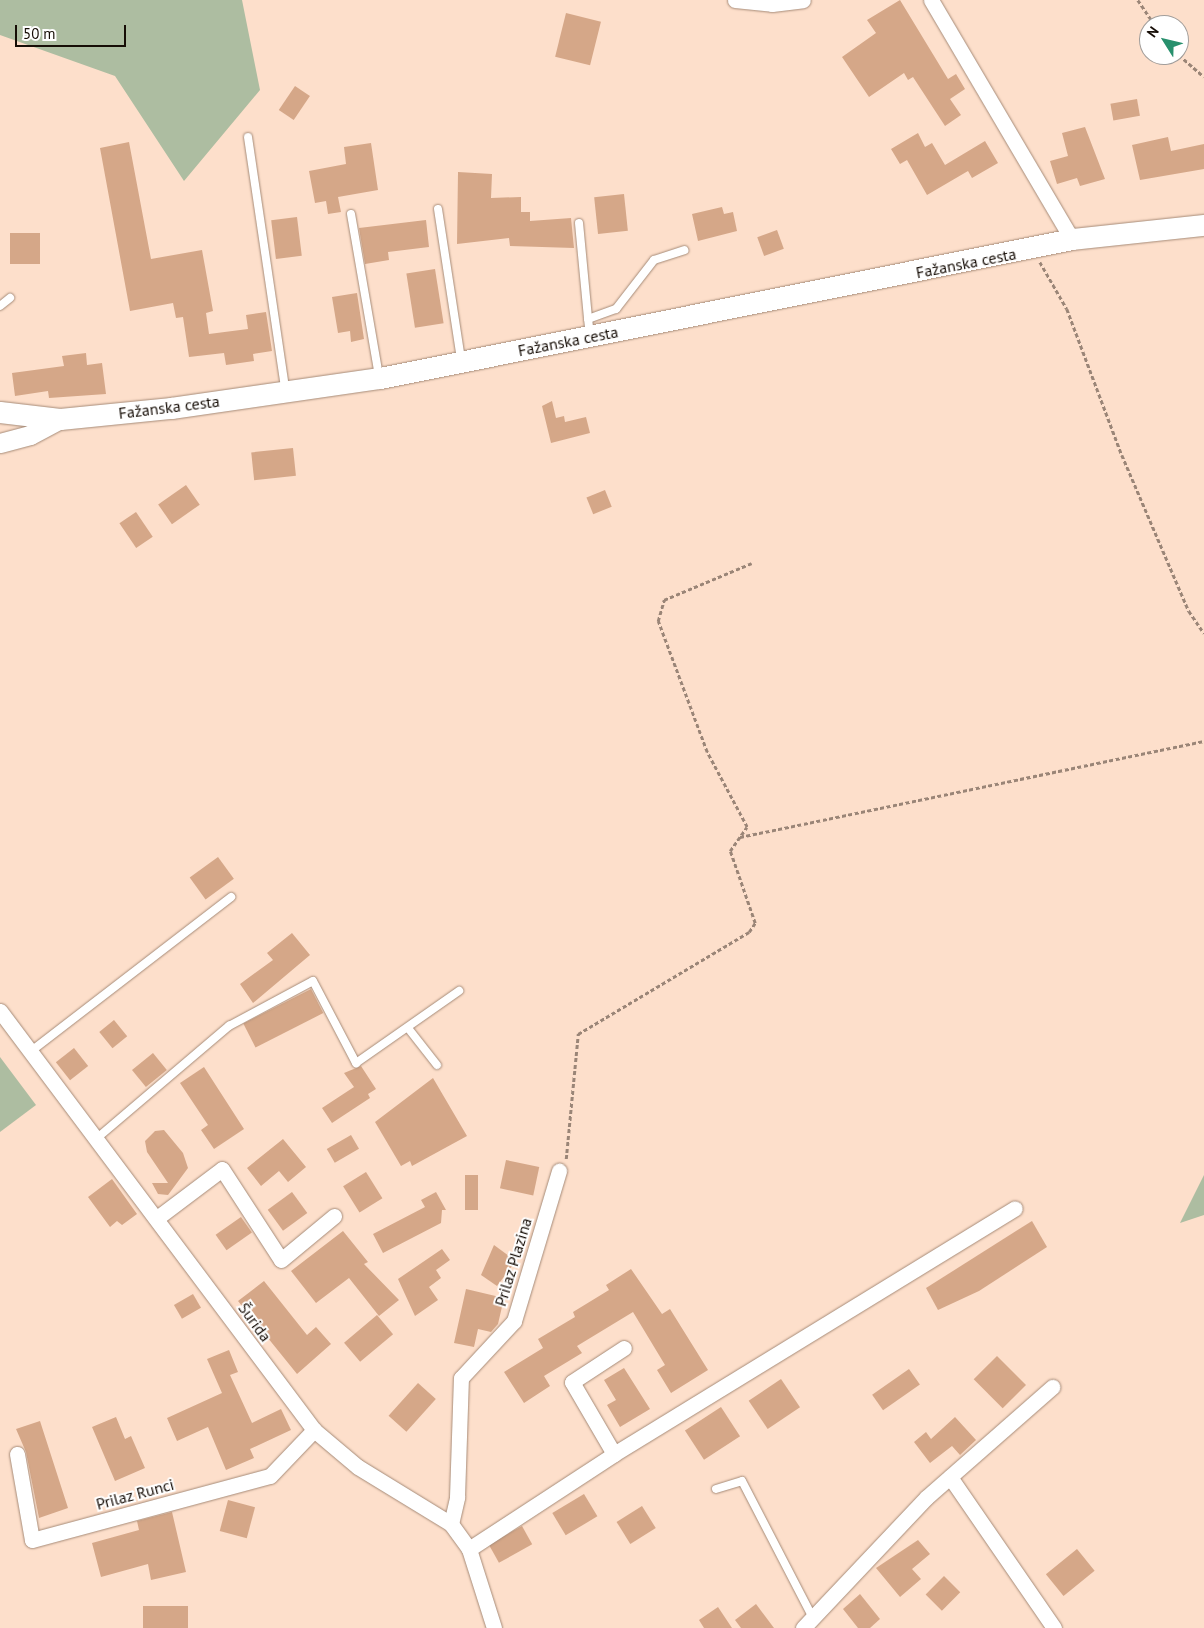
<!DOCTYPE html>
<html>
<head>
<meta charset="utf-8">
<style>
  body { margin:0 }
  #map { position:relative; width:1204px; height:1628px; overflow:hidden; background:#fddfcb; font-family:"PT Sans",sans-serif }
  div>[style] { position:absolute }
  .green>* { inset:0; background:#adbda1 }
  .building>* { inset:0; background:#d5a788; transform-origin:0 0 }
  .path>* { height:2.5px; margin-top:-1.25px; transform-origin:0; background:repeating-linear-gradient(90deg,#9a8577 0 4px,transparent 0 6.5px) }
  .roads { filter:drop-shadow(0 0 1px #a68b78) drop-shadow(0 0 1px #a68b78) }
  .service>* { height:8px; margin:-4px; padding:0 4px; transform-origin:4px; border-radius:4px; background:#fff }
  .minor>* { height:15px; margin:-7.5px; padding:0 7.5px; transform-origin:7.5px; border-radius:7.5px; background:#fff }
  .tertiary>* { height:19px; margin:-9.5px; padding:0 9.5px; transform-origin:9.5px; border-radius:9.5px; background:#fff }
  .secondary>* { height:21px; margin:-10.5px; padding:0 10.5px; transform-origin:10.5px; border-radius:10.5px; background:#fff }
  span { translate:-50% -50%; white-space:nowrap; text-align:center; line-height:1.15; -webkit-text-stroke:4px #fff; paint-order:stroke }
  .street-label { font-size:16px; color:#160d06 }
  .north { position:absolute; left:1139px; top:15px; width:50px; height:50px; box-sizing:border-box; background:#fff; border:1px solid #a29e9b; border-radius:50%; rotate:306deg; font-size:14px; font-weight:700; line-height:20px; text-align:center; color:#160d06 }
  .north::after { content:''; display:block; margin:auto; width:18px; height:22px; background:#28906d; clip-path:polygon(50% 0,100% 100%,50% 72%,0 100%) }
  .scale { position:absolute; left:15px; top:25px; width:111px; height:22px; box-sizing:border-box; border:2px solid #160d06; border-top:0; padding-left:6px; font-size:15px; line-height:18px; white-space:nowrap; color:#160d06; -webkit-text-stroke:4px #fff; paint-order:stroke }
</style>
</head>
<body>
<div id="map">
  <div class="green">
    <div style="clip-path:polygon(0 0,242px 0,260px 90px,184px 181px,115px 76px,0 35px)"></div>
    <div style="clip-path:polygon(0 1057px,36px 1105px,0 1132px)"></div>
    <div style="clip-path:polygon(1204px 1175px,1204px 1215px,1180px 1223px)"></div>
  </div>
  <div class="building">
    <div style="clip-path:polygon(900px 0,948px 79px,956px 74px,965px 89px,950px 99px,961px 115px,945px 126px,913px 77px,908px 80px,904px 73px,869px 97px,842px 57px,876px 33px,867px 20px)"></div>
    <div style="left:566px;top:13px;width:36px;height:45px;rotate:14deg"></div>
    <div style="left:295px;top:86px;width:18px;height:29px;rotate:34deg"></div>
    <div style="left:1137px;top:99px;width:17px;height:27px;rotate:80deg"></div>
    <div style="clip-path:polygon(1085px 127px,1105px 179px,1080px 186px,1077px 178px,1057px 184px,1050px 161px,1068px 156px,1062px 133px)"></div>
    <div style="clip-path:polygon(918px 133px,925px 147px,932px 143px,945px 165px,985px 141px,998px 163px,972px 178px,968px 171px,927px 195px,907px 160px,900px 164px,891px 149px)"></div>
    <div style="clip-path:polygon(1168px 137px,1171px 151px,1204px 144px,1204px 169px,1140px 180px,1132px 145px)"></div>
    <div style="clip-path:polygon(129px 142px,151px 259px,202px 250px,213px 311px,206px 313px,209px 334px,248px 329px,246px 315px,266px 312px,272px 351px,253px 354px,254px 361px,226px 365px,224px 353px,189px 357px,183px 317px,176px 318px,173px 303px,130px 311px,100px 148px)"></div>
    <div style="clip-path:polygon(371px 143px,378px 190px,338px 197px,341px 212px,328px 214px,326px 201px,315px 203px,309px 171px,346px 164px,344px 147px)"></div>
    <div style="clip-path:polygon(458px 172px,492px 174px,491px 198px,521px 197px,521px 212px,530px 212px,530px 221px,571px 218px,574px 248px,510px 246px,509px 238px,457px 244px)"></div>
    <div style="left:624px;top:194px;width:37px;height:30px;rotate:84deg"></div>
    <div style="clip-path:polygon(722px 207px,724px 214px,733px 212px,737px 231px,698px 241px,692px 214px)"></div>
    <div style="left:297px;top:217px;width:39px;height:26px;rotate:83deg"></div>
    <div style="clip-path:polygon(426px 220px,429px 247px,388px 252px,389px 260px,365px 264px,359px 228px)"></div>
    <div style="left:777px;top:230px;width:20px;height:21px;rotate:70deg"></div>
    <div style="left:10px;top:233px;width:30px;height:31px"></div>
    <div style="left:435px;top:269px;width:55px;height:29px;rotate:81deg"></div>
    <div style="clip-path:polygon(357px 293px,364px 339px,351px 342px,350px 331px,338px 333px,332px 297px)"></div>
    <div style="clip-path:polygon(86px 353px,87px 365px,102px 363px,106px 394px,49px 398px,48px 391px,15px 396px,12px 373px,64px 366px,62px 356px)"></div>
    <div style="clip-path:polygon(552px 401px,556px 418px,564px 416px,565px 422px,586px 417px,590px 433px,551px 443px,542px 406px)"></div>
    <div style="left:293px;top:448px;width:28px;height:42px;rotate:84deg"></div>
    <div style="left:186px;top:485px;width:24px;height:34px;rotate:55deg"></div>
    <div style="left:605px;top:490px;width:18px;height:20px;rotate:68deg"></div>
    <div style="left:136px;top:512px;width:30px;height:20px;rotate:56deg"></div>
    <div style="left:218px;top:857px;width:27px;height:35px;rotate:54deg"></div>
    <div style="clip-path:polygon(292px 933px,310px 955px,253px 1003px,240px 984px,273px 960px,267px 953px)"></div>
    <div style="left:311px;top:989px;width:27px;height:76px;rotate:63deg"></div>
    <div style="left:114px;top:1020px;width:21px;height:19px;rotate:51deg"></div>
    <div style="left:74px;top:1048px;width:23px;height:23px;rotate:52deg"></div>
    <div style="left:153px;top:1053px;width:22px;height:27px;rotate:51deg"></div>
    <div style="clip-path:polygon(361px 1066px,376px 1089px,368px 1094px,370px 1098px,332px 1123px,322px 1108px,354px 1087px,344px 1073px)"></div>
    <div style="clip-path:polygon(204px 1067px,244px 1129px,214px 1149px,201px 1130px,208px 1125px,180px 1083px)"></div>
    <div style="clip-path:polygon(433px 1078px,467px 1136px,412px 1166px,410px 1161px,401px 1166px,375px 1122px)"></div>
    <div style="clip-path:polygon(164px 1130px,183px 1153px,188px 1168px,168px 1195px,158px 1194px,152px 1183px,168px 1183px,147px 1152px,145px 1141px,155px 1131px)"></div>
    <div style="left:351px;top:1135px;width:16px;height:28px;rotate:60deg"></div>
    <div style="clip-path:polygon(283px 1139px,306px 1167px,288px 1182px,279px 1171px,261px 1186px,247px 1168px)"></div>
    <div style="left:506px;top:1160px;width:34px;height:29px;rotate:12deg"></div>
    <div style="left:366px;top:1172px;width:31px;height:27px;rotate:58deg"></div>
    <div style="left:465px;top:1175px;width:13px;height:35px"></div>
    <div style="clip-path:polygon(112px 1179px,137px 1214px,122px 1225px,117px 1221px,110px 1227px,88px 1197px)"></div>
    <div style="left:292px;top:1192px;width:26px;height:30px;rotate:54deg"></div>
    <div style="clip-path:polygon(436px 1192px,446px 1210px,442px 1210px,441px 1223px,383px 1253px,373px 1234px,425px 1207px,421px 1200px)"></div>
    <div style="left:241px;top:1217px;width:19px;height:31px;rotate:55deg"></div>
    <div style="clip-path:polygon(1032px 1221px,1047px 1247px,979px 1291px,938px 1310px,926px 1288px)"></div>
    <div style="clip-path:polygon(343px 1231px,368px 1262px,364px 1264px,399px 1300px,379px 1316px,349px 1278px,316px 1303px,291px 1271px)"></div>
    <div style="clip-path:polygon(494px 1245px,516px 1261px,497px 1286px,481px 1275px)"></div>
    <div style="clip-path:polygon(442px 1249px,450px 1260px,436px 1270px,441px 1278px,429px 1287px,438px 1300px,415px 1316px,398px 1279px)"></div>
    <div style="clip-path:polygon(631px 1269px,662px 1314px,670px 1309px,708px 1370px,671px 1393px,657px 1370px,665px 1365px,633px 1312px,577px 1346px,582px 1353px,544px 1376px,550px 1386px,524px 1403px,504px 1372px,543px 1348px,538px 1339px,575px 1317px,573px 1312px,609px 1290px,606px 1285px)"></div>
    <div style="clip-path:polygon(264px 1281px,307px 1335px,316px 1327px,331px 1344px,297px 1374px,238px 1301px)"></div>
    <div style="clip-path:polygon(466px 1289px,504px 1298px,498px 1324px,491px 1332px,478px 1329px,474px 1347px,454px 1343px)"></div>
    <div style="left:193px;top:1294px;width:16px;height:22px;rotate:60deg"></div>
    <div style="left:377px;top:1315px;width:25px;height:43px;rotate:50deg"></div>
    <div style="clip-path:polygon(229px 1350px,238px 1372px,230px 1375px,252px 1423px,281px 1409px,291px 1430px,250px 1449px,254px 1458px,226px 1470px,208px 1427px,177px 1441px,167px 1418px,222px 1393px,207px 1359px)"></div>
    <div style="left:997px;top:1356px;width:41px;height:33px;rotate:45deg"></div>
    <div style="clip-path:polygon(624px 1368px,650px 1409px,620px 1427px,607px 1405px,616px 1400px,604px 1380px)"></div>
    <div style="left:909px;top:1369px;width:19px;height:45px;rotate:55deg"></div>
    <div style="left:781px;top:1379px;width:34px;height:39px;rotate:56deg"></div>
    <div style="left:418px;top:1383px;width:24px;height:44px;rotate:42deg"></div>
    <div style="left:721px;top:1407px;width:35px;height:43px;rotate:57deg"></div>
    <div style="clip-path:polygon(116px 1417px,125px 1439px,131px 1436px,145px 1468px,115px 1481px,92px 1427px)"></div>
    <div style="clip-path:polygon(955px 1417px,976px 1440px,960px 1455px,952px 1446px,930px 1463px,914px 1442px,926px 1432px,931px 1439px)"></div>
    <div style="clip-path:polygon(40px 1421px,68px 1508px,39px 1518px,26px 1452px,16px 1429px)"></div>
    <div style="left:584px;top:1494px;width:26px;height:37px;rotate:59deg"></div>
    <div style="left:228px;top:1500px;width:28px;height:32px;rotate:15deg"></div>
    <div style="left:642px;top:1506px;width:26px;height:30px;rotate:58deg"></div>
    <div style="clip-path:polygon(172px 1512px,186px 1572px,151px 1580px,148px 1564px,101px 1577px,92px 1543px,139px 1530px,137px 1521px)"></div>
    <div style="left:522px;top:1526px;width:21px;height:38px;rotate:61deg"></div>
    <div style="clip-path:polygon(918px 1540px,930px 1554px,912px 1569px,921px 1579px,900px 1597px,876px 1568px)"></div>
    <div style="left:1077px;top:1549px;width:28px;height:40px;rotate:51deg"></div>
    <div style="left:944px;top:1576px;width:23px;height:26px;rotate:45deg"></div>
    <div style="clip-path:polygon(860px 1594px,880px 1619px,870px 1628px,858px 1628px,843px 1609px)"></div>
    <div style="clip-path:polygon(756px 1604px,774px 1628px,741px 1628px,735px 1620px)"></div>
    <div style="left:188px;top:1606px;width:22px;height:45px;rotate:90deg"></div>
    <div style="clip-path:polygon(718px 1607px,732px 1628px,704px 1628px,699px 1620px)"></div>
  </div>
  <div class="path">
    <div style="left:1138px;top:0;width:30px;rotate:56deg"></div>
    <div style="left:1179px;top:55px;width:33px;rotate:41deg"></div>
    <div style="left:1040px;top:262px;width:54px;rotate:60.1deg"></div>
    <div style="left:1067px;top:309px;width:156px;rotate:69.4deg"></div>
    <div style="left:1122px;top:455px;width:170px;rotate:66.8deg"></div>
    <div style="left:1189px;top:611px;width:27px;rotate:56deg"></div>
    <div style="left:740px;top:837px;width:474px;rotate:-11.7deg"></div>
    <div style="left:566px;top:1159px;width:126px;rotate:-84.5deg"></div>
    <div style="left:578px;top:1034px;width:199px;rotate:-30.8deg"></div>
    <div style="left:749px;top:932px;width:11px;rotate:-56deg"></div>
    <div style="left:755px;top:923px;width:76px;rotate:-109.1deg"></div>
    <div style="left:730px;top:851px;width:29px;rotate:-55deg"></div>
    <div style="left:747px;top:827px;width:85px;rotate:-118.1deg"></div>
    <div style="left:707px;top:752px;width:140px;rotate:-110.5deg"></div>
    <div style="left:658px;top:621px;width:22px;rotate:-74deg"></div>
    <div style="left:664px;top:600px;width:95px;rotate:-22.8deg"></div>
  </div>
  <div class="roads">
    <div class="service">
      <div style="left:248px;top:137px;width:255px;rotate:81.6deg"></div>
      <div style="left:438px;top:209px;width:153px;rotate:81.3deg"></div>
      <div style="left:351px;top:214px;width:164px;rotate:80.2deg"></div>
      <div style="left:579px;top:223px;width:96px;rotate:84.6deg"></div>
      <div style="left:0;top:306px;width:13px;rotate:-39deg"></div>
      <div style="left:590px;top:335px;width:16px;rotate:-97deg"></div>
      <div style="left:588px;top:319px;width:30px;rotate:-20deg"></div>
      <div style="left:616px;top:309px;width:62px;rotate:-52.2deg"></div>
      <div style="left:654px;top:260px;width:32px;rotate:-18deg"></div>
      <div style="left:408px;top:1028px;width:47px;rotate:51.9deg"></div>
      <div style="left:30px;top:1052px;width:254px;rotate:-37.6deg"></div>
      <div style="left:96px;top:1139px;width:175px;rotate:-40.4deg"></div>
      <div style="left:229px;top:1026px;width:95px;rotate:-28.2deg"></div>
      <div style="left:313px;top:981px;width:93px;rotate:62.3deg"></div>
      <div style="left:356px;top:1063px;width:126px;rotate:-35deg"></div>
      <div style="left:716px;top:1489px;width:27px;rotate:-17deg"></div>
      <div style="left:742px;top:1481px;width:154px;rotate:62.6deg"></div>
    </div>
    <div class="minor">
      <div style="left:735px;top:0;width:37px;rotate:6deg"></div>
      <div style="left:772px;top:4px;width:31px;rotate:-7deg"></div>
      <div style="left:931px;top:0;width:277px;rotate:59.5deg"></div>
      <div style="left:0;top:1011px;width:524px;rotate:53.15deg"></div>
      <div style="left:314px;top:1430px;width:57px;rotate:40.1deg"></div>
      <div style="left:358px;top:1467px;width:109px;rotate:31.5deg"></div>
      <div style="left:451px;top:1524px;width:31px;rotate:54deg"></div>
      <div style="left:469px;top:1549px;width:83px;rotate:72.4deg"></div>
      <div style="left:157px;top:1218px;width:81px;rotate:-37deg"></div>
      <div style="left:222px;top:1169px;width:108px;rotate:57deg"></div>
      <div style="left:281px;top:1260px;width:69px;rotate:-39.7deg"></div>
      <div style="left:17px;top:1454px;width:87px;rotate:80.1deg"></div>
      <div style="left:32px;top:1540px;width:246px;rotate:-15.1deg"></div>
      <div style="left:270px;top:1476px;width:64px;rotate:-46.3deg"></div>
      <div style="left:614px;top:1454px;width:83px;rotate:-120.3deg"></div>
      <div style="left:572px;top:1382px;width:62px;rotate:-33.2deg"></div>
      <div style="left:950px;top:1477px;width:183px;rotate:55.4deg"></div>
      <div style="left:451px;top:1524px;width:28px;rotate:-77deg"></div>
      <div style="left:457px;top:1497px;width:119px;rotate:-88.1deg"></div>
      <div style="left:461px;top:1378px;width:78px;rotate:-47.1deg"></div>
      <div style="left:514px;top:1321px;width:157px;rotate:-73.3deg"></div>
      <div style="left:469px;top:1549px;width:173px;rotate:-33.2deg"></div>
      <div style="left:614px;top:1454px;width:470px;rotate:-31.5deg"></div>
      <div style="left:803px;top:1628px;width:180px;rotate:-46.6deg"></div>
      <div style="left:927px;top:1497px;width:167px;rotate:-41.3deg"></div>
    </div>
    <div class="tertiary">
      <div style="left:0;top:443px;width:31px;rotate:-15deg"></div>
      <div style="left:30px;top:435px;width:34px;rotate:-28deg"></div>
    </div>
    <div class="secondary">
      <div style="left:0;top:412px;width:60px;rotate:6.7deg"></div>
      <div style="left:60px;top:419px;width:112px;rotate:-5.7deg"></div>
      <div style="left:171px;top:408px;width:211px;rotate:-8.2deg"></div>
      <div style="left:380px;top:378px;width:706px;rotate:-11.36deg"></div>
      <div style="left:1072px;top:239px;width:133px;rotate:-6.1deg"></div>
    </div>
  </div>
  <div class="street-label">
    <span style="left:966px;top:263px;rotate:-11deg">Fažanska cesta</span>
    <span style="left:568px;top:341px;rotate:-11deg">Fažanska cesta</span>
    <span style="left:169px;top:407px;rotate:-7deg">Fažanska cesta</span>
    <span style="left:513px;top:1262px;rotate:-73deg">Prilaz Plazina</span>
    <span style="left:255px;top:1322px;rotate:54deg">Šurida</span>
    <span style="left:135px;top:1494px;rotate:-15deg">Prilaz Runci</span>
  </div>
  <div class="north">N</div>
  <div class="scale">50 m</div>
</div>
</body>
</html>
